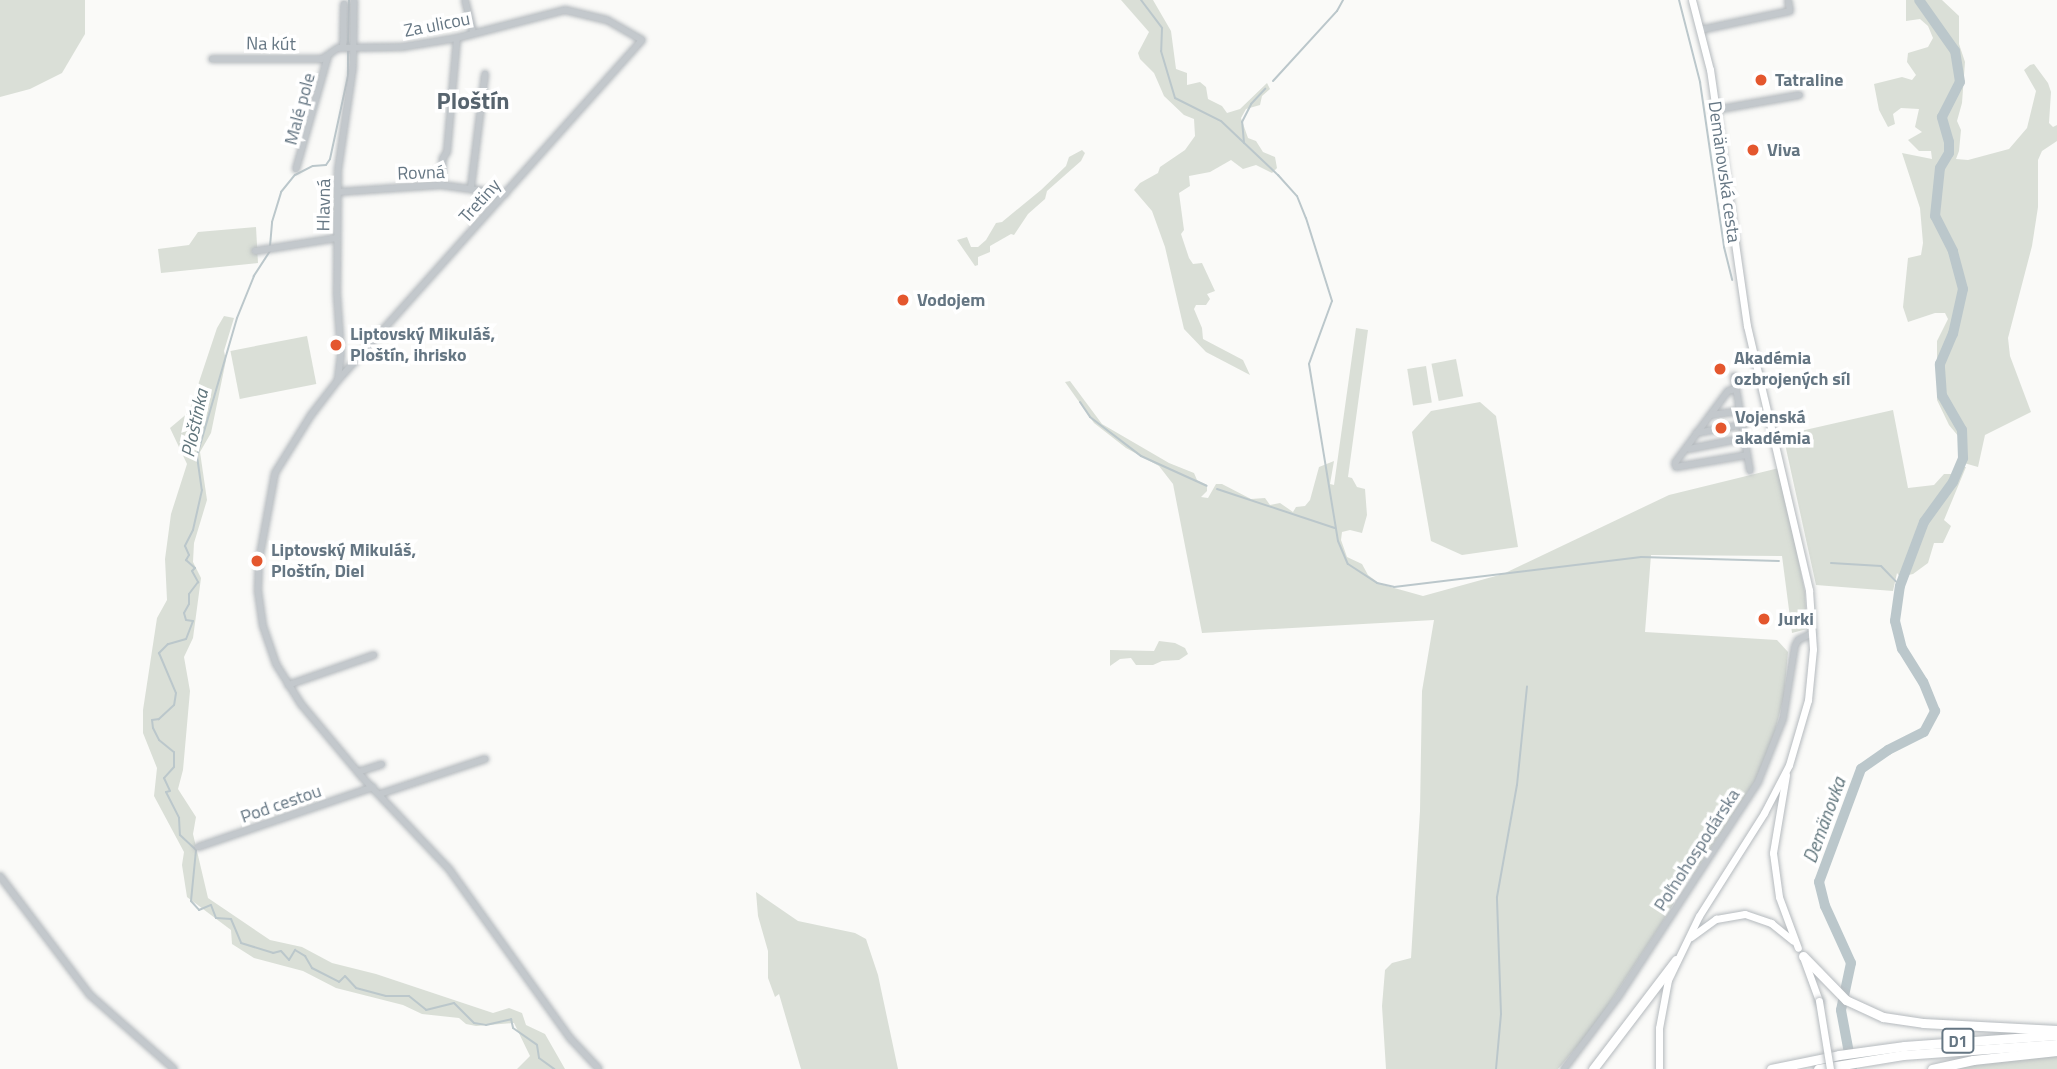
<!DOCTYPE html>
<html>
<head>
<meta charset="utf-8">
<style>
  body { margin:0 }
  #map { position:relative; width:2057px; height:1069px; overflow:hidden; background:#fafaf8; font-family:"Titillium Web",sans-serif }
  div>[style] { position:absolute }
  .green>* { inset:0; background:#dadfd7; transform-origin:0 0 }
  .stream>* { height:2px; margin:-1px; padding:0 1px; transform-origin:1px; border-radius:1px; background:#bbc7cb }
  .river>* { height:10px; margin:-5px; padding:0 5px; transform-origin:5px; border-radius:5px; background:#bbc7cb }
  .roads { filter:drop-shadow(0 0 2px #b5babe) drop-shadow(0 0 2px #b5babe) }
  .minor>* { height:6px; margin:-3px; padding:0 3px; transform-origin:3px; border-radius:3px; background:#c3c8cc }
  .major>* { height:7px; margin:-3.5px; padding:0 3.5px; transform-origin:3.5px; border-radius:3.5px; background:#fff }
  .highway>* { height:9px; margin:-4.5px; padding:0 4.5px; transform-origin:4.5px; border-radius:4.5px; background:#fff }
  .bridges { filter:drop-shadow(0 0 2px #b5babe) drop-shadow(0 0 2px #b5babe) }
  .major-bridge>* { height:7px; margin:-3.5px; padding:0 3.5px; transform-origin:3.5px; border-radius:3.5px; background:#fff }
  .dots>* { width:19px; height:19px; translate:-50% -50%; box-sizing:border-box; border:4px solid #fff; border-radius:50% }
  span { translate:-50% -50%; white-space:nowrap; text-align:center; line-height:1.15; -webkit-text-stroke:7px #fff; paint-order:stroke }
  .shield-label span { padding:2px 5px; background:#fff; border:2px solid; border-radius:5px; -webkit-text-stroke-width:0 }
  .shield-label { font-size:16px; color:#657683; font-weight:700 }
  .street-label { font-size:18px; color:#657683 }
  .poi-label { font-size:18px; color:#657683; font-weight:700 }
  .left { translate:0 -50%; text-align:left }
  .water-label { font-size:19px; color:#60757c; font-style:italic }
  .district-label { font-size:24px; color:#57646e; font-weight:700 }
</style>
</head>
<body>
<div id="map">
  <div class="green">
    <div style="clip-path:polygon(0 0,85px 0,85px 34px,62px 73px,30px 89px,0 97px)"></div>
    <div style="clip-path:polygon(1121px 0,1153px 0,1171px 31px,1176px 69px,1187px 73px,1187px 85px,1200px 82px,1206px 87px,1208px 99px,1222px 106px,1227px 113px,1240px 109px,1267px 83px,1270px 89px,1262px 96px,1260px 105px,1246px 109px,1241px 118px,1248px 138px,1256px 141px,1263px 152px,1275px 157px,1277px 168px,1272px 173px,1256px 165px,1243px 169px,1231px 160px,1210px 172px,1189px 176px,1190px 186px,1179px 193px,1184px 230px,1181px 234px,1189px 258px,1193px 264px,1202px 263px,1215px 291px,1207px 294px,1210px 299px,1206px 305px,1196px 305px,1194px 309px,1202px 328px,1203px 339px,1243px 360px,1250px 375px,1206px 352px,1184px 329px,1165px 247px,1152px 211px,1134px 190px,1140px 183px,1158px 173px,1160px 167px,1185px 150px,1195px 136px,1194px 119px,1184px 115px,1164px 96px,1154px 73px,1140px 59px,1138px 53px,1149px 32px)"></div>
    <div style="clip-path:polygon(1906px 0,1942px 0,1959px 16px,1959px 44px,1965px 62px,1962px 103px,1957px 121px,1961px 130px,1959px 151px,1956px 159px,1968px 160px,2009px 149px,2027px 128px,2036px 91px,2024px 70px,2030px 65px,2034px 64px,2048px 83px,2051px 92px,2049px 123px,2053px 127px,2057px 125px,2057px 141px,2042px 151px,2038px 160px,2038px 207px,2032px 246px,2008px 338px,2010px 356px,2031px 412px,1985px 435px,1978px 467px,1964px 463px,1965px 433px,1959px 437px,1949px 425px,1937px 400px,1937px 341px,1948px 319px,1945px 313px,1935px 313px,1908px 322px,1903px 307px,1908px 258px,1921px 255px,1923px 243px,1920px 208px,1902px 153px,1932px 159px,1931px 151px,1919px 151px,1908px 140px,1922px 132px,1915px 127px,1919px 109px,1901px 108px,1893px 114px,1895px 124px,1888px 127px,1879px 110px,1874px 84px,1902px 77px,1912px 80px,1916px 75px,1907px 62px,1908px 53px,1928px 47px,1933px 38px,1928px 26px,1920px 19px,1906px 21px)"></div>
    <div style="clip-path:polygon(1082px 150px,1085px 153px,1081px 161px,1047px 191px,1045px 199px,1028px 214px,1014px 235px,1011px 234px,990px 246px,990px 252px,978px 257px,978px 265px,975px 266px,957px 240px,967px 237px,971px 247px,978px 247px,986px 240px,996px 223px,1002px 222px,1041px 190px,1066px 166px,1069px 157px)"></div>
    <div style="clip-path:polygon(256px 227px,258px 263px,161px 273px,158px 249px,189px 245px,198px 232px)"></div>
    <div style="clip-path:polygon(224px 316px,234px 318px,224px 351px,226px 360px,211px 433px,200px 452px,207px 500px,194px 543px,193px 562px,201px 578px,193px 638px,184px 657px,190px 691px,183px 770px,178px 789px,196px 817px,193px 834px,208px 898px,270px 940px,302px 947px,332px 963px,376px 974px,493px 1013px,509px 1008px,522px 1013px,526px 1025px,545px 1034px,565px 1069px,517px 1069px,530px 1056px,514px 1023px,476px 1026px,466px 1024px,459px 1018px,422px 1014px,403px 1005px,336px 988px,303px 971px,254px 958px,232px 944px,231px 930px,187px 897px,182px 865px,184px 852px,154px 796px,157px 768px,143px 733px,143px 710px,157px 618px,167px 600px,165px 559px,171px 514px,187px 464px,170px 428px,189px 412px,217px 328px)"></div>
    <div style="clip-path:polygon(1356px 328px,1368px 330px,1348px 477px,1352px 478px,1357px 487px,1365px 489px,1367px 515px,1362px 533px,1350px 530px,1342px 532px,1341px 540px,1347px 557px,1362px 564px,1368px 575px,1380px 584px,1423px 596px,1503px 574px,1669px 495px,1779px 468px,1805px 592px,1807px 629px,1792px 633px,1782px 556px,1651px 555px,1645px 632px,1777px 640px,1788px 652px,1784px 696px,1773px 739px,1755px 781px,1693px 875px,1680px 887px,1673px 884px,1668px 892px,1674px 903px,1662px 923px,1595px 1025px,1558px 1069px,1386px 1069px,1382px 1006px,1385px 970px,1392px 963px,1411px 958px,1420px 811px,1422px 691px,1434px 620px,1202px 633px,1173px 484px,1159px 466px,1126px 448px,1094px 423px,1065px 382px,1070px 381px,1102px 424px,1169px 463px,1194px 473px,1197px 480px,1207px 485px,1207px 491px,1201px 497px,1208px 498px,1216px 484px,1222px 484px,1251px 499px,1265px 498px,1270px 505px,1280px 503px,1293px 512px,1296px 507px,1305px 506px,1310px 500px,1319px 467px,1334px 461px,1330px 484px,1334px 485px)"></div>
    <div style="left:307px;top:336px;width:49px;height:78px;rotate:79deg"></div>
    <div style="left:1456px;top:359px;width:38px;height:25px;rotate:79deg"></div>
    <div style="left:1426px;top:366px;width:37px;height:19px;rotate:81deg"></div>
    <div style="clip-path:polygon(1480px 402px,1496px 416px,1518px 547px,1462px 555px,1431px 541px,1412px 432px,1431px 411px)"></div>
    <div style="clip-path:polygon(1893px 410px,1908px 488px,1934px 485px,1944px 474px,1958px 474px,1963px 467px,1966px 467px,1944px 520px,1951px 526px,1943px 543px,1934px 543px,1928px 563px,1913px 574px,1900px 577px,1897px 573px,1893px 591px,1816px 585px,1783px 435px)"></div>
    <div style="clip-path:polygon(1159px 641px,1175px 643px,1185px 648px,1188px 654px,1179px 660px,1162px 661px,1153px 665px,1136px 665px,1131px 658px,1120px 659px,1110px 666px,1110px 650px,1154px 651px)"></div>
    <div style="clip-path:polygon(756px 892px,798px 921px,855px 933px,866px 939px,878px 975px,898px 1069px,801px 1069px,779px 994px,775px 997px,768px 978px,768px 951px,758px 916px)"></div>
    <div style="clip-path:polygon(2057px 1055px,2057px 1069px,1941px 1069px,1970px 1063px)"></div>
  </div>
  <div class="stream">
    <div style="left:1141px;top:0;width:35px;rotate:53deg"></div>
    <div style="left:1162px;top:28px;width:23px;rotate:92deg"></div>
    <div style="left:1161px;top:51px;width:49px;rotate:73.4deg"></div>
    <div style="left:1175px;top:98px;width:51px;rotate:26.6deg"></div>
    <div style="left:1221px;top:121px;width:79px;rotate:43.5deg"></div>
    <div style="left:1278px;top:175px;width:28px;rotate:48deg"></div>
    <div style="left:1297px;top:196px;width:24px;rotate:68deg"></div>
    <div style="left:1306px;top:218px;width:87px;rotate:72.6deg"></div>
    <div style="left:1332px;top:301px;width:67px;rotate:110.1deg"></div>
    <div style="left:1309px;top:364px;width:179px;rotate:80.7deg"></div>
    <div style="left:1338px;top:541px;width:25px;rotate:67deg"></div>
    <div style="left:1348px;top:564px;width:35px;rotate:33deg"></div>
    <div style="left:1377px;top:583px;width:17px;rotate:13deg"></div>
    <div style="left:1394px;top:587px;width:249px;rotate:-6.9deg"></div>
    <div style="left:1641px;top:557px;width:138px;rotate:1.7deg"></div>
    <div style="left:1679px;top:0;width:85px;rotate:75.6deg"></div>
    <div style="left:1700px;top:82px;width:167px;rotate:81.7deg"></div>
    <div style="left:1724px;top:247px;width:34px;rotate:76deg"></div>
    <div style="left:348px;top:44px;width:44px;rotate:-88.7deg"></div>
    <div style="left:1273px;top:81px;width:95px;rotate:-47.6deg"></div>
    <div style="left:1337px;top:11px;width:13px;rotate:-61deg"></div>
    <div style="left:1244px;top:143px;width:21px;rotate:-95deg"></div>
    <div style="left:1242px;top:122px;width:20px;rotate:-63deg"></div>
    <div style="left:1251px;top:104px;width:21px;rotate:-47deg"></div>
    <div style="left:270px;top:246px;width:24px;rotate:-85deg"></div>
    <div style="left:272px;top:222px;width:31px;rotate:-73deg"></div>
    <div style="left:281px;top:192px;width:22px;rotate:-51deg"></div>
    <div style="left:295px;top:175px;width:20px;rotate:-27deg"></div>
    <div style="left:313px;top:166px;width:13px;rotate:-4deg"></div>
    <div style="left:326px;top:165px;width:7px;rotate:-56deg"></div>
    <div style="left:330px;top:159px;width:85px;rotate:-77.8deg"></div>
    <div style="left:348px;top:76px;width:26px;rotate:-90deg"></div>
    <div style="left:270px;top:251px;width:30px;rotate:123deg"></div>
    <div style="left:254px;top:276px;width:45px;rotate:112deg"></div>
    <div style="left:237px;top:318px;width:144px;rotate:106.2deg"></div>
    <div style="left:197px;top:456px;width:34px;rotate:82deg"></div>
    <div style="left:202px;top:490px;width:41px;rotate:102.7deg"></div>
    <div style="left:193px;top:530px;width:18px;rotate:117deg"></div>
    <div style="left:185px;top:546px;width:10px;rotate:66deg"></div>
    <div style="left:189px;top:555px;width:6px;rotate:121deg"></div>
    <div style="left:186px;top:560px;width:12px;rotate:42deg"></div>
    <div style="left:195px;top:568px;width:4px;rotate:135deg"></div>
    <div style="left:192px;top:571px;width:13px;rotate:61deg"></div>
    <div style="left:198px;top:582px;width:15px;rotate:127deg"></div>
    <div style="left:189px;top:594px;width:10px;rotate:90deg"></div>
    <div style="left:189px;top:604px;width:10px;rotate:119deg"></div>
    <div style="left:184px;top:613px;width:7px;rotate:74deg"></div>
    <div style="left:186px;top:620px;width:7px;rotate:8deg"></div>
    <div style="left:193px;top:621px;width:19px;rotate:111deg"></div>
    <div style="left:186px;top:639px;width:19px;rotate:164deg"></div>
    <div style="left:168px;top:644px;width:13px;rotate:135deg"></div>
    <div style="left:159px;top:653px;width:43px;rotate:67deg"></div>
    <div style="left:176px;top:693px;width:12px;rotate:99deg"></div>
    <div style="left:174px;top:705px;width:21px;rotate:137deg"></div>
    <div style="left:159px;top:719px;width:7px;rotate:172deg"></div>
    <div style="left:152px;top:720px;width:8px;rotate:83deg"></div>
    <div style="left:153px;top:728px;width:13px;rotate:63deg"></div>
    <div style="left:159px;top:740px;width:19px;rotate:39deg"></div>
    <div style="left:174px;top:752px;width:15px;rotate:90deg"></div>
    <div style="left:174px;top:767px;width:15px;rotate:132deg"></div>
    <div style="left:164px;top:778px;width:14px;rotate:65deg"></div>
    <div style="left:170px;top:791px;width:4px;rotate:166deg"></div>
    <div style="left:166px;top:792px;width:29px;rotate:63deg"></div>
    <div style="left:179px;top:818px;width:17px;rotate:87deg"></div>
    <div style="left:180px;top:835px;width:22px;rotate:43deg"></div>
    <div style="left:196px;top:850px;width:51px;rotate:95.6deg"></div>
    <div style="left:191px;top:901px;width:12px;rotate:48deg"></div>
    <div style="left:199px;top:910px;width:13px;rotate:-23deg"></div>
    <div style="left:211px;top:905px;width:14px;rotate:69deg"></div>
    <div style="left:216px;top:918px;width:15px;rotate:4deg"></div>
    <div style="left:231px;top:919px;width:26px;rotate:67deg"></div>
    <div style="left:241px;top:943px;width:34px;rotate:17deg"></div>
    <div style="left:273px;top:953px;width:8px;rotate:-14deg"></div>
    <div style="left:281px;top:951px;width:12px;rotate:48deg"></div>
    <div style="left:289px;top:960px;width:12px;rotate:-59deg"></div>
    <div style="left:295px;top:950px;width:12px;rotate:31deg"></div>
    <div style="left:305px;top:956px;width:14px;rotate:60deg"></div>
    <div style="left:312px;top:968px;width:30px;rotate:27deg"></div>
    <div style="left:339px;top:982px;width:8px;rotate:-45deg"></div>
    <div style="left:345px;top:976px;width:16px;rotate:47deg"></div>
    <div style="left:356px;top:988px;width:31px;rotate:15deg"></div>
    <div style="left:386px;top:996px;width:23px"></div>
    <div style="left:409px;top:996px;width:22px;rotate:39deg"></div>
    <div style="left:426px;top:1010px;width:29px;rotate:-14deg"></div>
    <div style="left:454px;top:1003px;width:28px;rotate:45deg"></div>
    <div style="left:474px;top:1023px;width:12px;rotate:9deg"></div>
    <div style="left:486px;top:1025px;width:26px;rotate:-13deg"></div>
    <div style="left:511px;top:1019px;width:9px;rotate:77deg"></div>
    <div style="left:513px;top:1028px;width:29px;rotate:35deg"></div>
    <div style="left:537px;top:1045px;width:13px;rotate:81deg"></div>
    <div style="left:539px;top:1058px;width:19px;rotate:36deg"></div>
    <div style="left:1080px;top:402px;width:18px;rotate:56deg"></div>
    <div style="left:1090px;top:417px;width:64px;rotate:37.4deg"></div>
    <div style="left:1141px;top:456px;width:72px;rotate:24.4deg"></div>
    <div style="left:1217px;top:489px;width:124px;rotate:18.3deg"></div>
    <div style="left:1831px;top:563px;width:50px;rotate:3.4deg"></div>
    <div style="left:1881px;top:566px;width:28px;rotate:46deg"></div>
    <div style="left:1496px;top:1069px;width:55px;rotate:-84.8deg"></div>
    <div style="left:1501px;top:1014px;width:117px;rotate:-92deg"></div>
    <div style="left:1497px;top:897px;width:114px;rotate:-79.9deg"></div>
    <div style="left:1517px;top:785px;width:99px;rotate:-84.2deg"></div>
  </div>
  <div class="river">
    <div style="left:1852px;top:1069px;width:60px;rotate:-100.6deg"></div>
    <div style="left:1841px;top:1010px;width:48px;rotate:-78deg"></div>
    <div style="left:1851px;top:963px;width:63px;rotate:-114.5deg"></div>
    <div style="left:1825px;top:906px;width:25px;rotate:-104deg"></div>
    <div style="left:1819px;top:882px;width:121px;rotate:-69.6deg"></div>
    <div style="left:1861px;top:769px;width:33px;rotate:-35deg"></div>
    <div style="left:1888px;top:750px;width:40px;rotate:-26.6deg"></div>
    <div style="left:1924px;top:732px;width:24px;rotate:-62deg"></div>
    <div style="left:1935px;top:711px;width:31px;rotate:-112deg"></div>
    <div style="left:1923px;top:682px;width:39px;rotate:-122deg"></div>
    <div style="left:1902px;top:649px;width:29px;rotate:-104deg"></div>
    <div style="left:1895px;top:621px;width:35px;rotate:-82deg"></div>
    <div style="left:1900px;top:586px;width:68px;rotate:-69.4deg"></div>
    <div style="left:1924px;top:522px;width:49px;rotate:-54.1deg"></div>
    <div style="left:1953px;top:482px;width:26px;rotate:-67deg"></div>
    <div style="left:1963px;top:458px;width:28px;rotate:-92deg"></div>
    <div style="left:1962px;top:430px;width:39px;rotate:-120deg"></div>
    <div style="left:1942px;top:396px;width:32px;rotate:-94deg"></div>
    <div style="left:1940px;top:364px;width:33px;rotate:-67deg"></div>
    <div style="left:1953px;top:334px;width:46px;rotate:-77.5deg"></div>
    <div style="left:1963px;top:289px;width:39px;rotate:-105deg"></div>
    <div style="left:1953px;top:251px;width:39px;rotate:-117deg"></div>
    <div style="left:1935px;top:216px;width:48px;rotate:-84.1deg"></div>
    <div style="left:1940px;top:168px;width:17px;rotate:-59deg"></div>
    <div style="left:1949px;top:153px;width:11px;rotate:-90deg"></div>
    <div style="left:1949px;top:142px;width:26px;rotate:-106deg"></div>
    <div style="left:1942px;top:117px;width:39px;rotate:-63deg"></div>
    <div style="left:1960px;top:82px;width:31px;rotate:-99deg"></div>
    <div style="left:1955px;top:51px;width:62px;rotate:-125.2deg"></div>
  </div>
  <div class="roads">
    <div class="minor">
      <div style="left:354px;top:0;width:67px;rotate:90.9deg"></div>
      <div style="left:353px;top:67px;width:104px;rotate:98.3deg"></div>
      <div style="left:338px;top:170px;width:125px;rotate:90.5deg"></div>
      <div style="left:337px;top:295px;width:59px;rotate:86.1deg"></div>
      <div style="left:341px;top:354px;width:26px;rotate:97deg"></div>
      <div style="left:338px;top:380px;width:44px;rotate:127.6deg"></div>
      <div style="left:311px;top:415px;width:68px;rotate:121.8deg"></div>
      <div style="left:275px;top:473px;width:88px;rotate:100.4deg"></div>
      <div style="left:259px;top:560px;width:31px;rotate:92deg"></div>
      <div style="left:258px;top:591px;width:35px;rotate:82deg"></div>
      <div style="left:263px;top:626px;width:40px;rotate:71.1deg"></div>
      <div style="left:276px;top:664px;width:47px;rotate:58deg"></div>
      <div style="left:301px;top:704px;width:95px;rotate:50.1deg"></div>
      <div style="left:362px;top:777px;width:127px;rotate:46.6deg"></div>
      <div style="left:449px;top:869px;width:208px;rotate:54.4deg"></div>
      <div style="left:570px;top:1038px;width:42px;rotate:46.9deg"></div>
      <div style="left:465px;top:0;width:34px;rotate:76deg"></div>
      <div style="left:1700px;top:30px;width:92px;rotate:-11.9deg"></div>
      <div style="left:1790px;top:11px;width:11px;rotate:-100deg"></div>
      <div style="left:343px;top:47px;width:43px;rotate:-88.7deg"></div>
      <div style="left:212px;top:59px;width:110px"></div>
      <div style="left:322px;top:59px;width:19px;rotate:-35deg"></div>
      <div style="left:338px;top:48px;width:64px;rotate:-0.9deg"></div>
      <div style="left:402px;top:47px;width:56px;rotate:-9.3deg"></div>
      <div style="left:457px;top:38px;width:112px;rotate:-14.5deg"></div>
      <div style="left:565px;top:10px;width:43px;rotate:13.4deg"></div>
      <div style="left:607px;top:20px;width:40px;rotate:29.7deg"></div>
      <div style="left:642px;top:40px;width:456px;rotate:131.8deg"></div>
      <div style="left:1715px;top:110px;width:86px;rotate:-10deg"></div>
      <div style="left:296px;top:169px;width:117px;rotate:-74.2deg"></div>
      <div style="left:441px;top:185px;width:27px;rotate:-86deg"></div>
      <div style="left:443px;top:158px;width:7px;rotate:-56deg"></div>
      <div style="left:447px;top:152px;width:114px;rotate:-85deg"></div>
      <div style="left:471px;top:187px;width:114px;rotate:-82.9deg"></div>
      <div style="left:338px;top:192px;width:103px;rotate:-3.9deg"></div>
      <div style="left:441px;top:185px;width:65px;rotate:8deg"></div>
      <div style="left:255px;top:251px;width:83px;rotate:-9deg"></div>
      <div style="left:1734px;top:376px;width:96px;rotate:80.4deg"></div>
      <div style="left:1736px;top:389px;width:8px;rotate:166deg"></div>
      <div style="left:1728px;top:391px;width:89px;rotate:126.4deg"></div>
      <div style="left:1675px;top:463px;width:4px;rotate:76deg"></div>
      <div style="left:1676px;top:467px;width:72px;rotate:-9.6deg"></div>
      <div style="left:1711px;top:415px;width:29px;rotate:-8deg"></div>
      <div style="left:1696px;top:433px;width:47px;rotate:-9.9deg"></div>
      <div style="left:1689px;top:449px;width:56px;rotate:-11.3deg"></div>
      <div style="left:288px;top:685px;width:91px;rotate:-19.2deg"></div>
      <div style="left:358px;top:772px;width:25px;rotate:-18deg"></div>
      <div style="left:380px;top:794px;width:111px;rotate:-18.4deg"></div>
      <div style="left:198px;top:847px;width:185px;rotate:-18.9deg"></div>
      <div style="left:0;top:876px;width:149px;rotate:52.9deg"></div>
      <div style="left:90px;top:995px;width:112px;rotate:41.4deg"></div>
      <div style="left:1564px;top:1069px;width:90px;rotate:-53.1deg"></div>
      <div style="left:1618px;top:997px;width:257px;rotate:-56.9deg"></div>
      <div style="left:1758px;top:782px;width:68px;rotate:-68.4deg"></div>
      <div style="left:1783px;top:719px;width:74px;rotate:-80.7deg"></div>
      <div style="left:1795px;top:646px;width:7px;rotate:-63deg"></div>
      <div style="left:1798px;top:640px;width:17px;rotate:-25deg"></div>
    </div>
    <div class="major">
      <div style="left:1786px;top:775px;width:79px;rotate:99.5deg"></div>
      <div style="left:1773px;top:853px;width:44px;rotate:82.2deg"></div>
      <div style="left:1779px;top:897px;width:54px;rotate:69.6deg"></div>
      <div style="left:1691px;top:937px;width:31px;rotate:-36deg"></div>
      <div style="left:1716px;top:919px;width:29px;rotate:-10deg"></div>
      <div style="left:1745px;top:914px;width:28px;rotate:19deg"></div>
      <div style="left:1771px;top:923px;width:28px;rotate:39deg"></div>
      <div style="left:1803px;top:957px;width:47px;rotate:70deg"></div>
      <div style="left:1659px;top:1069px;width:41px;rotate:-90deg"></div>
      <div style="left:1659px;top:1028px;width:49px;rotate:-79.4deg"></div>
      <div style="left:1668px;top:980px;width:71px;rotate:-64.2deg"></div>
      <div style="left:1699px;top:916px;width:122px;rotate:-57.7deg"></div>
      <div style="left:1764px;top:813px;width:54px;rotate:-62.5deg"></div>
      <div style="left:1789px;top:765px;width:68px;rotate:-73.7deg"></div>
      <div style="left:1808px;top:700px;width:51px;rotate:-84.4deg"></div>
      <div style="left:1813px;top:649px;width:59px;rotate:-93.9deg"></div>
      <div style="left:1809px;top:590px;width:271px;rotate:-103.2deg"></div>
      <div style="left:1747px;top:326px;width:259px;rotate:-98.2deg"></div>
      <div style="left:1710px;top:70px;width:72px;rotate:-104.4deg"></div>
    </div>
    <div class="highway">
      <div style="left:1803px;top:956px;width:62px;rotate:45.7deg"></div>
      <div style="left:1846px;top:1000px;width:41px;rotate:24.7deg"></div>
      <div style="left:1883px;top:1017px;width:40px;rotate:8.5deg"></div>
      <div style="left:1923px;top:1023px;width:134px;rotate:3deg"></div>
      <div style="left:1593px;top:1069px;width:137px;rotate:-52.7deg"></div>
      <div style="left:1771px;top:1069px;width:69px;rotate:-11.6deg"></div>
      <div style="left:1839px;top:1055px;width:66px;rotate:-7.9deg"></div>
      <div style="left:1904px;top:1046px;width:153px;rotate:-4.1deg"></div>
      <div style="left:1818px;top:1069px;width:86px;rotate:-9.4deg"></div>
      <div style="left:1903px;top:1055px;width:154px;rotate:-4.1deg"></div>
      <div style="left:1932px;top:1069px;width:42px;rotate:-12.4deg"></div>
      <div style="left:1973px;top:1060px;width:84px;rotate:-6.1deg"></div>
    </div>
  </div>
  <div class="bridges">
    <div class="major-bridge">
      <div style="left:1819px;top:1001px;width:69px;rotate:80.8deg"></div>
    </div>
  </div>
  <div class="dots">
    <div style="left:1761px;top:80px;background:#e4572e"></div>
    <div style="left:1753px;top:150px;background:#e4572e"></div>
    <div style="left:903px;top:300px;background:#e4572e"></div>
    <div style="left:336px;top:345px;background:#e4572e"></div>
    <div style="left:1720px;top:369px;background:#e4572e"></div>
    <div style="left:1721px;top:428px;background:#e4572e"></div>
    <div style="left:257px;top:561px;background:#e4572e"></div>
    <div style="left:1764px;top:619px;background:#e4572e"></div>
  </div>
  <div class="shield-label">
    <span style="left:1958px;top:1041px">D1</span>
  </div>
  <div class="street-label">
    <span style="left:437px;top:25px;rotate:-11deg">Za ulicou</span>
    <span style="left:271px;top:44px;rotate:1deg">Na kút</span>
    <span style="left:300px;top:109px;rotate:-75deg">Malé pole</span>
    <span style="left:1724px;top:172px;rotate:82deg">Demänovská cesta</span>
    <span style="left:421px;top:173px;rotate:-2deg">Rovná</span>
    <span style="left:480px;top:201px;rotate:-48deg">Tretiny</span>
    <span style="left:324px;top:205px;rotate:-89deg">Hlavná</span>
    <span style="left:281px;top:804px;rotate:-19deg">Pod cestou</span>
    <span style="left:1697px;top:850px;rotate:-57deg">Poľnohospodárska</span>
  </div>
  <div class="poi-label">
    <span class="left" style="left:1775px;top:80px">Tatraline</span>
    <span class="left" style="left:1767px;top:150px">Viva</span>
    <span class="left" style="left:917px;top:300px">Vodojem</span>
    <span class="left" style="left:350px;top:345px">Liptovský Mikuláš,<br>Ploštín, ihrisko</span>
    <span class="left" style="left:1734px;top:369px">Akadémia<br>ozbrojených síl</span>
    <span class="left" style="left:1735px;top:428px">Vojenská<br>akadémia</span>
    <span class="left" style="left:271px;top:561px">Liptovský Mikuláš,<br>Ploštín, Diel</span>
    <span class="left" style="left:1778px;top:619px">Jurki</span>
  </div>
  <div class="water-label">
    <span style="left:194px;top:423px;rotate:-78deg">Ploštínka</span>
    <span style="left:1824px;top:820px;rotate:-70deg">Demänovka</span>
  </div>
  <div class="district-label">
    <span style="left:473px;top:101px">Ploštín</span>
  </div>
</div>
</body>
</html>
